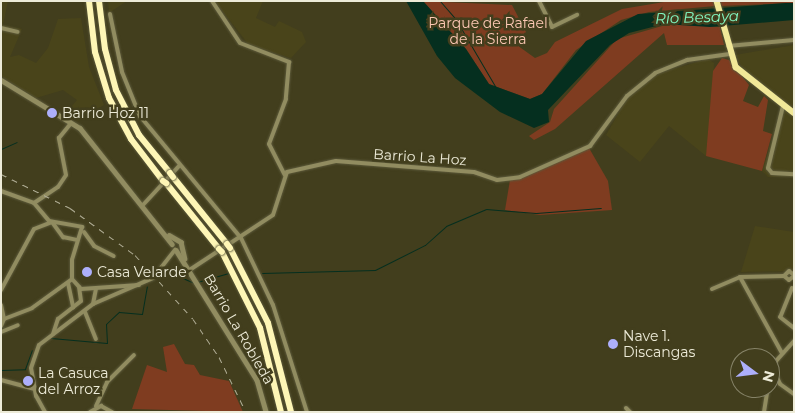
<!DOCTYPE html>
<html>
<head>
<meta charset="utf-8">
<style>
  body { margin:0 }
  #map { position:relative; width:795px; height:413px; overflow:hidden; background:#423e1d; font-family:Montserrat,sans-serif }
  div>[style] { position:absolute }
  .built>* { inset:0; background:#49441a }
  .green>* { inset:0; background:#7f3c20 }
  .water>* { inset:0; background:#052f1f }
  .stream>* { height:1px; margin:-0.5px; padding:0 0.5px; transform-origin:0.5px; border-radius:0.5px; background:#052f1f }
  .roads { filter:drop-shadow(0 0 1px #5d5a3b) drop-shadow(0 0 1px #5d5a3b) }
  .minor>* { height:4px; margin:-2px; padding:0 2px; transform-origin:2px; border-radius:2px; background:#918c60 }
  .tertiary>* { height:4.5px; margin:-2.25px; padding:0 2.25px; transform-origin:2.25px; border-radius:2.25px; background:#918c60 }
  .trunk>* { height:5.5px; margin:-2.75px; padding:0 2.75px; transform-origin:2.75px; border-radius:2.75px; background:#f1e898 }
  .motorway>* { height:6px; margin:-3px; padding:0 3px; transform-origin:3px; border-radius:3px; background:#fef6b6 }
  .rail>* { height:1px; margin-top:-0.5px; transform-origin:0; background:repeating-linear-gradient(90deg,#b0ad95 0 6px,transparent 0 12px) }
  .bridges { filter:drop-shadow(0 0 1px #5d5a3b) drop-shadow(0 0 1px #5d5a3b) }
  .motorway-bridge>* { height:6px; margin:-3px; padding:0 3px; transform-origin:3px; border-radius:3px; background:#fef6b6 }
  .dots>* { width:14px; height:14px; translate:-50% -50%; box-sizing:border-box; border:2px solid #423e1d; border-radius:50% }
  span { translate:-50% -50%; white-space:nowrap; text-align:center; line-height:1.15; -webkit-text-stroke:5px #423e1d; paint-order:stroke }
  .park-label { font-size:14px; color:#fdc8b4 }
  .poi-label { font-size:14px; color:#edebd8 }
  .left { translate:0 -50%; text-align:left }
  .street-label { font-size:14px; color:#edebd8 }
  .water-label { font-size:15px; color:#82f9c3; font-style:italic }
  .frame { position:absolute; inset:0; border:2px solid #edebd8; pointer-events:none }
  .north { position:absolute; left:730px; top:348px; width:50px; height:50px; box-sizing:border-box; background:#423e1d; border:1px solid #868368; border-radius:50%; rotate:105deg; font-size:14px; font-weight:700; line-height:20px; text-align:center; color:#edebd8 }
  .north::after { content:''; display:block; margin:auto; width:18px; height:22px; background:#adaffb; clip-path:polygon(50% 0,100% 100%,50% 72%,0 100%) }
</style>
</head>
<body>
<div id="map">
  <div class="built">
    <div style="clip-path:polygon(1px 1px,8px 1px,3px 25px,22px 29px,10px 57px,19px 55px,36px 63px,48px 48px,58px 19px,81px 18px,89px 67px,104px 105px,78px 121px,64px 115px,77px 100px,63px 90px,36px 98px,1px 76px)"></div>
    <div style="clip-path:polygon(108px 1px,127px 1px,109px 13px)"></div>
    <div style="clip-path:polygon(215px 1px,263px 1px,256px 18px,275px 27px,279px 21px,302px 32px,306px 42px,291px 58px,248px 44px)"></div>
    <div style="clip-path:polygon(794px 45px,794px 177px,768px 177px,762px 171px,784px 102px,745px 72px,735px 55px)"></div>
    <div style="clip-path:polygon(708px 59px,714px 63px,712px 124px,706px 156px,669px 126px,640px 162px,606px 135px,628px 97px,656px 74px)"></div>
    <div style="clip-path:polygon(755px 226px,794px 232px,794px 271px,741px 272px)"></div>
  </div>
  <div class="green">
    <div style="clip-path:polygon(423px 1px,512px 5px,526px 32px,514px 43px,535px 58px,547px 53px,555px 42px,622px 9px,670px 1px,713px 1px,715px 6px,649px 12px,621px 20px,576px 50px,542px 94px,530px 99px,489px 84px,466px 49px)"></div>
    <div style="clip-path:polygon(719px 1px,794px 1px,794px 3px,720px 6px)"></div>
    <div style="clip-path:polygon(669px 24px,720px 27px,724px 45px,667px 45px,664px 33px,555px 129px,534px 140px,529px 136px,550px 122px,554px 109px,617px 39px)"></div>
    <div style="clip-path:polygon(722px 58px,729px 60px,749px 85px,743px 101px,758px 107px,764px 96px,768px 100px,763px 131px,772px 134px,762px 171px,706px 156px,713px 71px)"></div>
    <div style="clip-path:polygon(589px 148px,608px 181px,612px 210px,540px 215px,505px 210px,510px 180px)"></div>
    <div style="clip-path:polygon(174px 344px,185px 364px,194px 365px,200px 375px,229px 381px,243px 412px,132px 409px,147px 365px,167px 372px,163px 347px)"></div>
  </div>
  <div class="water">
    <div style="clip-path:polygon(406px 1px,423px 1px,466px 49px,489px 84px,530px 99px,542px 94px,586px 41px,638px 14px,786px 3px,794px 3px,794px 20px,710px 27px,664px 24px,629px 33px,610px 45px,548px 110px,549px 122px,534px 128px,500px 112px,455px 78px,437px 56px)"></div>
  </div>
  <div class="stream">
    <div style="left:440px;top:1px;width:23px;rotate:49deg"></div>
    <div style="left:455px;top:18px;width:81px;rotate:59.6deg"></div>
    <div style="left:1px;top:149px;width:17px;rotate:-24deg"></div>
    <div style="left:262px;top:273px;width:113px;rotate:-1.5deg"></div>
    <div style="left:375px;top:270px;width:56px;rotate:-26.6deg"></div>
    <div style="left:425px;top:245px;width:28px;rotate:-42deg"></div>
    <div style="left:446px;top:226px;width:43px;rotate:-23deg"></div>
    <div style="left:486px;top:209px;width:50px;rotate:4.6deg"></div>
    <div style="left:536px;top:213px;width:65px;rotate:-4.4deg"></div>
    <div style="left:161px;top:276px;width:7px;rotate:-45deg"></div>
    <div style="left:166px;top:271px;width:30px;rotate:23deg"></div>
    <div style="left:197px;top:282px;width:32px;rotate:-16deg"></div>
    <div style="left:51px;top:338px;width:56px;rotate:5.1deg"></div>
    <div style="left:107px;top:343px;width:19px;rotate:-93deg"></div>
    <div style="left:106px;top:324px;width:18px;rotate:-43deg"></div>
    <div style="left:119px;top:312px;width:23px;rotate:5deg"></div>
    <div style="left:142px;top:314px;width:28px;rotate:-80deg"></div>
    <div style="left:1px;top:370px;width:24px;rotate:-2deg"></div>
    <div style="left:25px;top:369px;width:20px;rotate:-70deg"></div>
  </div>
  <div class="roads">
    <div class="minor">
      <div style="left:212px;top:1px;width:50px;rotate:56.3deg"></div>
      <div style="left:240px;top:43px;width:53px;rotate:21.2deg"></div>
      <div style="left:289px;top:62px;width:37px;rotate:95deg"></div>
      <div style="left:286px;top:99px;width:48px;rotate:110.7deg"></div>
      <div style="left:269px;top:144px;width:34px;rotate:63deg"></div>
      <div style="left:539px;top:1px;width:29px;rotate:63deg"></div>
      <div style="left:552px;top:27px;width:28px;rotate:-26deg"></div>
      <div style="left:110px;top:14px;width:59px;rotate:78.3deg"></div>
      <div style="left:122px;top:72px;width:48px;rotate:67.8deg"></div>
      <div style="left:140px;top:116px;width:158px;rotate:50.4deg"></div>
      <div style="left:241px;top:238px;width:74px;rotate:64.5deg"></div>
      <div style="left:273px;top:305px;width:112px;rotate:72.4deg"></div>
      <div style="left:1px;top:28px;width:17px;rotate:13deg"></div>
      <div style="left:728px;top:46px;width:66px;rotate:-5.2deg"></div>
      <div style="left:783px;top:106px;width:64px;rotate:103.6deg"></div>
      <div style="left:768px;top:168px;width:6px;rotate:51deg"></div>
      <div style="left:772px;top:173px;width:22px;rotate:3deg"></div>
      <div style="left:1px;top:191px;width:35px;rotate:20deg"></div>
      <div style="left:34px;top:203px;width:23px;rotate:50deg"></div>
      <div style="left:49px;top:221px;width:34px;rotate:10deg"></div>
      <div style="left:82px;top:227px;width:34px;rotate:107deg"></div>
      <div style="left:72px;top:260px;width:19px;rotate:90deg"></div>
      <div style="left:72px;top:279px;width:13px;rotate:48deg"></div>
      <div style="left:81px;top:289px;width:58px;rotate:-3.9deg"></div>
      <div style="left:34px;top:203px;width:29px;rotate:-34deg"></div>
      <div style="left:58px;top:187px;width:14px;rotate:-56deg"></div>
      <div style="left:66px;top:175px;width:38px;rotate:-101deg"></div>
      <div style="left:59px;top:138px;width:19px;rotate:-51deg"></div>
      <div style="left:142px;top:206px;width:54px;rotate:-47.2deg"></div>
      <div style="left:84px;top:232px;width:17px;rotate:54deg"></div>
      <div style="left:94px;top:246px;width:22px;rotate:27deg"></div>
      <div style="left:191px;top:269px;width:98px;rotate:-33.4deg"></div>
      <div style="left:273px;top:215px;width:45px;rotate:-72deg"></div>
      <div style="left:287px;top:172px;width:50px;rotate:-12.7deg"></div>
      <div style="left:336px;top:161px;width:138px;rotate:4.6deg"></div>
      <div style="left:474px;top:172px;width:24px;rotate:19deg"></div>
      <div style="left:497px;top:180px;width:23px;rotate:-7deg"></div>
      <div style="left:520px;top:177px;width:77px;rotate:-23.9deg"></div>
      <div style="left:590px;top:146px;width:62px;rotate:-53.5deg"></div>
      <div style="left:627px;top:96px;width:36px;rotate:-39deg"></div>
      <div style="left:655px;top:73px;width:35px;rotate:-22deg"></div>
      <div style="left:687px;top:60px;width:43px;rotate:-7.9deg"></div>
      <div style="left:794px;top:275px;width:6px;rotate:-141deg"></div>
      <div style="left:789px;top:271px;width:7px;rotate:135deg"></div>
      <div style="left:784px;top:276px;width:6px;rotate:39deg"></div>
      <div style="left:789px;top:280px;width:6px;rotate:-39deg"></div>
      <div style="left:740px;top:277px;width:87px;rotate:61.1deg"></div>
      <div style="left:68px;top:283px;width:25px;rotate:78deg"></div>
      <div style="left:792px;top:288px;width:31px;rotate:112deg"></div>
      <div style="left:780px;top:317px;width:18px;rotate:38deg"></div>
      <div style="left:712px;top:289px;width:30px;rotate:-23deg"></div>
      <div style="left:740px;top:277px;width:44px;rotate:-1.3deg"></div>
      <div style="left:1px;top:290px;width:69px;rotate:-61.6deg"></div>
      <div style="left:34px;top:229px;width:19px;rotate:-21deg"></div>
      <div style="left:52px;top:222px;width:19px;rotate:54deg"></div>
      <div style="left:63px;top:237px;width:14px;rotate:12deg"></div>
      <div style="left:93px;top:304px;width:15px;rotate:-79deg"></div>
      <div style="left:1px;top:305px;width:14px;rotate:78deg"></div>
      <div style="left:85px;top:312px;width:29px;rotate:68deg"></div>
      <div style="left:1px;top:326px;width:8px;rotate:-67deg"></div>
      <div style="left:4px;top:319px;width:30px;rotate:-21deg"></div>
      <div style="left:32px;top:308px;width:49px;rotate:-35.9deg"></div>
      <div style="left:1px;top:332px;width:18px;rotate:-22deg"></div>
      <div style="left:53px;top:334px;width:16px;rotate:-72deg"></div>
      <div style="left:58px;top:319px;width:29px;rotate:-38deg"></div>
      <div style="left:81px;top:301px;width:14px;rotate:-98deg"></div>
      <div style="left:794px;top:341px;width:27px;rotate:132deg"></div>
      <div style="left:776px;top:361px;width:10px;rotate:101deg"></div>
      <div style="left:774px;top:371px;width:14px;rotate:65deg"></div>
      <div style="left:780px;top:384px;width:17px;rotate:36deg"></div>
      <div style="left:1px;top:380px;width:34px;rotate:15deg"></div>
      <div style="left:770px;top:382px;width:12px;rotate:-70deg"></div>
      <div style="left:96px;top:406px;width:26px;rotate:-65deg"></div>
      <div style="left:107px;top:382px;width:38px;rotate:-45deg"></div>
      <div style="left:626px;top:408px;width:6px;rotate:45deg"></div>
      <div style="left:45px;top:412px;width:18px;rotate:-119deg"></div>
      <div style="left:36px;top:396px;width:28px;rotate:-100deg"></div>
      <div style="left:31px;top:368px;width:24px;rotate:-71deg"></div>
      <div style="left:39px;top:345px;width:68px;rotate:-37.2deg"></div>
      <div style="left:93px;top:304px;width:65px;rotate:-23.4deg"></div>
      <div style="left:153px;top:278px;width:36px;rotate:-52deg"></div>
      <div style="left:90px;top:412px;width:13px;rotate:-29deg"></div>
      <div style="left:101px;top:406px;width:13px;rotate:29deg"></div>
      <div style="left:764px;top:412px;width:24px;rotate:-81deg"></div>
    </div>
    <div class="tertiary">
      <div style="left:1px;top:80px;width:92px;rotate:31.3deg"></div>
      <div style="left:80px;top:128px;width:148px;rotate:51.6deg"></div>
      <div style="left:169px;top:235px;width:14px;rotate:30deg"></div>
      <div style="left:181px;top:242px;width:17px;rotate:77deg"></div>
      <div style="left:176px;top:250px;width:153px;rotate:58.1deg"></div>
      <div style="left:257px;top:380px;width:33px;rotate:74deg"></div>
    </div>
    <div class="trunk">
      <div style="left:717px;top:1px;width:69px;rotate:73.9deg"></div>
      <div style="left:736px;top:67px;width:74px;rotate:38.4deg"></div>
    </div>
    <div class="motorway">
      <div style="left:89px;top:1px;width:51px;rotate:83.3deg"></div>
      <div style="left:95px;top:52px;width:48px;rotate:73.1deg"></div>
      <div style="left:109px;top:98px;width:47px;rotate:61.8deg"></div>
      <div style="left:131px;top:139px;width:53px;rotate:52.7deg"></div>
      <div style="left:99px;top:1px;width:48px;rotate:82.9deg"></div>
      <div style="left:105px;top:49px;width:42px;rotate:75deg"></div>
      <div style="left:116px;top:90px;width:51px;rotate:62.9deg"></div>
      <div style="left:139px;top:135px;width:49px;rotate:50.8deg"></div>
      <div style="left:173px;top:177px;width:86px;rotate:51.1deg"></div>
      <div style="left:166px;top:183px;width:85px;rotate:51.2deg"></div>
      <div style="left:230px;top:248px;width:84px;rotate:63.1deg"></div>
      <div style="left:268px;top:323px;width:92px;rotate:75.5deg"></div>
      <div style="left:222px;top:252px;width:85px;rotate:63.4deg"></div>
      <div style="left:260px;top:328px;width:87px;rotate:76deg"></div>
    </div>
  </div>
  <div class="rail">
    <div style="left:1px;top:174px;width:77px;rotate:26.2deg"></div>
    <div style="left:70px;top:208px;width:80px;rotate:35.9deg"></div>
    <div style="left:135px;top:255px;width:86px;rotate:47.8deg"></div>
    <div style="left:193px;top:319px;width:46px;rotate:55.6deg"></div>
    <div style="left:219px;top:357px;width:61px;rotate:63.9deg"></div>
  </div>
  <div class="bridges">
    <div class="motorway-bridge">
      <div style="left:170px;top:173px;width:5px;rotate:53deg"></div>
      <div style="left:163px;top:181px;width:4px;rotate:34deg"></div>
      <div style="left:227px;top:244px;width:5px;rotate:53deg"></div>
      <div style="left:219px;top:249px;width:4px;rotate:45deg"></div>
    </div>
  </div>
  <div class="dots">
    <div style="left:52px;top:113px;background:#adaffb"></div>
    <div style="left:87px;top:272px;background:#adaffb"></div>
    <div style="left:613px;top:344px;background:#adaffb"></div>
    <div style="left:28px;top:381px;background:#adaffb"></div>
  </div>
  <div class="park-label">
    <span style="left:488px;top:31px">Parque de Rafael<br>de la Sierra</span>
  </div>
  <div class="poi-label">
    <span class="left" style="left:62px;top:113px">Barrio Hoz 11</span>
    <span class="left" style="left:97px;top:272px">Casa Velarde</span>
    <span class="left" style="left:623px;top:344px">Nave 1.<br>Discangas</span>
    <span class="left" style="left:38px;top:381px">La Casuca<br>del Arroz</span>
  </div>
  <div class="street-label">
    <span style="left:420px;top:157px;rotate:4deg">Barrio La Hoz</span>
    <span style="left:239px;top:329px;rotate:60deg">Barrio La Robleda</span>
  </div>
  <div class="water-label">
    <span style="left:697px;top:17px;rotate:-2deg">Río Besaya</span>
  </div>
  <div class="frame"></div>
  <div class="north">N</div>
</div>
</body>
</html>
